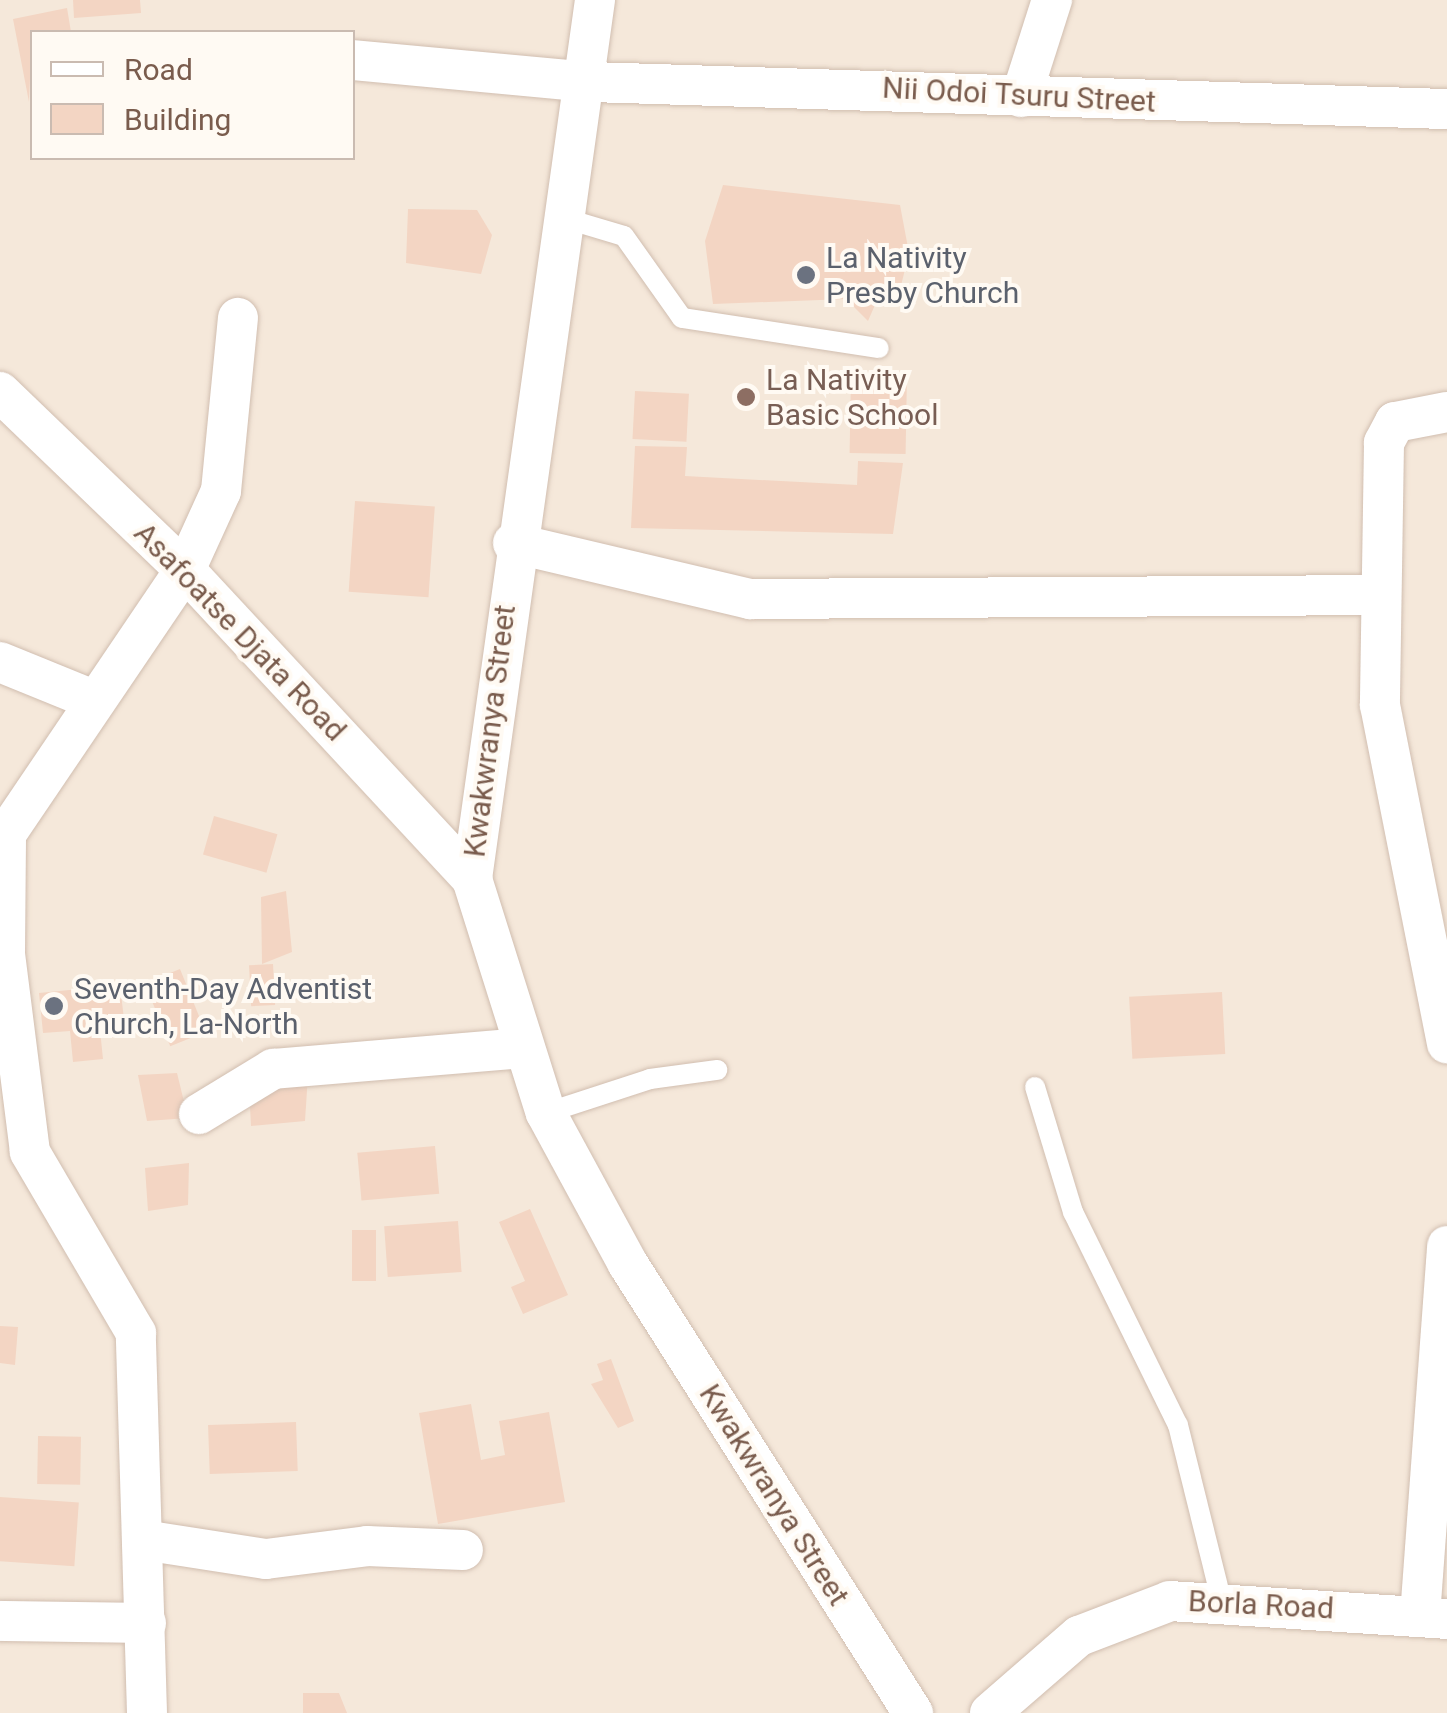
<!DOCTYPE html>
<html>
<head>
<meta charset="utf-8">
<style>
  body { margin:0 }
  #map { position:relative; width:1447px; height:1713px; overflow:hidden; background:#fdf6ec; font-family:Roboto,sans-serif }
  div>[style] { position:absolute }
  .residential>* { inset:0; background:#f5e8da }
  .building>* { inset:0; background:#f3d5c3; transform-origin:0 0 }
  .roads { filter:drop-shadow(0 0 2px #d1beb0) drop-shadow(0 0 2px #d1beb0) }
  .service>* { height:20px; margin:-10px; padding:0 10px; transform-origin:10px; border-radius:10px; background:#fff }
  .minor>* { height:40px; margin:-20px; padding:0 20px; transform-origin:20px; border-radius:20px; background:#fff }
  .dots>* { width:28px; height:28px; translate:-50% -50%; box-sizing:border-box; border:5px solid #fffaf3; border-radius:50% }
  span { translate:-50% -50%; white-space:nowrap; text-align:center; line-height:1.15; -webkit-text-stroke:8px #fffaf3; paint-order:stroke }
  .street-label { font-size:30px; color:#7a5c4d }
  .worship-label { font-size:30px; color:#5b616d }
  .left { translate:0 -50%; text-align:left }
  .education-label { font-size:30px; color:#785e54 }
  .legend { position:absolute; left:30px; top:30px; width:325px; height:130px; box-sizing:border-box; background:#fffaf3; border:2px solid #cabbb1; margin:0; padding:12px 18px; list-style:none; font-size:30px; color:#7a5c4d }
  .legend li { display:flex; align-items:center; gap:20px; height:50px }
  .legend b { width:50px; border:2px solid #cabbb1 }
</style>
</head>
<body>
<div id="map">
  <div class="residential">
    <div style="clip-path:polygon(evenodd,0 0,1447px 0,1447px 1713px,0 1713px,0 0,32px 32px,352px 32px,352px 158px,32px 158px,32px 32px)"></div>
  </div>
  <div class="building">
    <div style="clip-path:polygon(73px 0,140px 0,141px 13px,74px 18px)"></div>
    <div style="clip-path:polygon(67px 8px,71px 32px,32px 32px,29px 102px,13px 19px)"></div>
    <div style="clip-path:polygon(723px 185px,900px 205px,909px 253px,898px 298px,878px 298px,868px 321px,846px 299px,713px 304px,705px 241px)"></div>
    <div style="clip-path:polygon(408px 209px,477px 210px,492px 235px,481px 274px,406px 263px)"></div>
    <div style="left:851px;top:373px;width:56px;height:80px;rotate:1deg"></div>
    <div style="left:635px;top:391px;width:54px;height:48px;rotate:3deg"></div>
    <div style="clip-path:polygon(635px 446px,687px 447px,685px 476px,857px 485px,858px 461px,903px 463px,893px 534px,631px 528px)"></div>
    <div style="left:355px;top:501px;width:80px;height:91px;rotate:4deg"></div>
    <div style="left:214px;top:816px;width:66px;height:40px;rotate:16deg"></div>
    <div style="clip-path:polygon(286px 891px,292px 952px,262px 964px,261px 897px)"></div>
    <div style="left:273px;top:964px;width:41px;height:24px;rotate:87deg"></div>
    <div style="left:180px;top:969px;width:68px;height:38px;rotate:68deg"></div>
    <div style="clip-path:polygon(120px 985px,125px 1028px,100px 1030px,103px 1059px,73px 1062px,70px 1031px,43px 1033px,39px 993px)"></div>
    <div style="left:1222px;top:992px;width:62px;height:93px;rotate:87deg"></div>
    <div style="clip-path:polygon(177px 1073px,188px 1118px,147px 1121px,138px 1075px)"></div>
    <div style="clip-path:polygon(308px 1075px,305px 1121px,251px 1126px,249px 1086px)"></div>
    <div style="left:435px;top:1146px;width:48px;height:78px;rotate:85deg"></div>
    <div style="clip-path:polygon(189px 1163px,188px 1205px,148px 1211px,145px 1168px)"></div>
    <div style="clip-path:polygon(530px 1209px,568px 1295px,523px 1314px,511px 1287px,525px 1281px,499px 1222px)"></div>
    <div style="left:458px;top:1221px;width:51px;height:74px;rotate:86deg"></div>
    <div style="left:376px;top:1230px;width:51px;height:24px;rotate:90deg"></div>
    <div style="clip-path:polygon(0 1326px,18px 1327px,15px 1365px,0 1363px)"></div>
    <div style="clip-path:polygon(611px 1359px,634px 1421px,618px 1428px,591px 1384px,603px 1380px,597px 1364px)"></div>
    <div style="clip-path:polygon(471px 1404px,481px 1460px,505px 1455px,499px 1421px,549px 1412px,565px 1502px,438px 1524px,419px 1413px)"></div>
    <div style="left:296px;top:1422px;width:49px;height:88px;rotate:88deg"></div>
    <div style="left:38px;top:1436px;width:43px;height:48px;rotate:1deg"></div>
    <div style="left:0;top:1497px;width:79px;height:64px;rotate:4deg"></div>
    <div style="clip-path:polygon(303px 1693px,339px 1693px,347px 1713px,303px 1713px)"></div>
  </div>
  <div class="roads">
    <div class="service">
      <div style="left:567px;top:219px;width:59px;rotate:16.6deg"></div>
      <div style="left:624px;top:236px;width:100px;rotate:54.7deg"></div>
      <div style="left:682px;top:318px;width:199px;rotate:8.7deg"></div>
      <div style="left:1035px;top:1087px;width:131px;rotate:73.1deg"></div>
      <div style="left:1073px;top:1212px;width:237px;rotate:63.8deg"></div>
      <div style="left:1178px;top:1425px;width:179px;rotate:76.1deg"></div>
      <div style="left:546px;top:1113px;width:109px;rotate:-18.1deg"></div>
      <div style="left:650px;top:1079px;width:68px;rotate:-7.7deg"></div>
    </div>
    <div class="minor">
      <div style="left:595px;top:0;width:888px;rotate:97.97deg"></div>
      <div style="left:472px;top:879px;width:245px;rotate:72.5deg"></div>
      <div style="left:546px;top:1113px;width:172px;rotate:61.5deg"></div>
      <div style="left:628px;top:1264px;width:532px;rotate:57.59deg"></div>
      <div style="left:352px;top:60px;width:240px;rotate:5.3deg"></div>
      <div style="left:591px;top:82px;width:856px;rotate:1.81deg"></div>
      <div style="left:1021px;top:97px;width:102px;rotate:-72.3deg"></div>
      <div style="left:0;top:392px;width:257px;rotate:43.9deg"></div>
      <div style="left:185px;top:570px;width:422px;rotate:47.1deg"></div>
      <div style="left:1447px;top:412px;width:53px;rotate:169.1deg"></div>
      <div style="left:1395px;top:422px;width:24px;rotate:118deg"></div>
      <div style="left:1384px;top:443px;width:262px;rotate:90.9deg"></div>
      <div style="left:1380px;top:705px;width:345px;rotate:78.8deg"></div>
      <div style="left:513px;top:543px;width:244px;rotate:13.3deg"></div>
      <div style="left:750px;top:599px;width:631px;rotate:-0.36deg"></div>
      <div style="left:0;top:662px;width:100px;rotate:22.2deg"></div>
      <div style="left:199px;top:1114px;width:87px;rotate:-31.3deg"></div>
      <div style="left:273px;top:1069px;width:249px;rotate:-4.8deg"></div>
      <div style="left:143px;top:1540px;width:124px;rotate:8.8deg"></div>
      <div style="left:266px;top:1559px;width:102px;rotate:-7.3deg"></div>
      <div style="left:367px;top:1546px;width:96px;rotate:2.4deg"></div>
      <div style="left:1420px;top:1616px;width:371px;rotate:-85.8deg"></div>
      <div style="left:0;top:1621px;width:146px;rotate:0.8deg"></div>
      <div style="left:147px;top:1713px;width:380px;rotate:-91.7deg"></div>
      <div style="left:136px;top:1333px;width:210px;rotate:-120.4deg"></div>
      <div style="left:30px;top:1152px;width:201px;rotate:-97.2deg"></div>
      <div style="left:5px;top:953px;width:119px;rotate:-89.5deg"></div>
      <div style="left:6px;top:834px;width:319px;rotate:-55.9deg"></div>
      <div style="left:185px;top:570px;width:87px;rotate:-65.5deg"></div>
      <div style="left:221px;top:491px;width:174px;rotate:-84.4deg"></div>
      <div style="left:990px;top:1713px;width:118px;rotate:-40.9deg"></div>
      <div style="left:1079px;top:1636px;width:97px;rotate:-21deg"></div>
      <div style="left:1170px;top:1601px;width:278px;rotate:3.7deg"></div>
    </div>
  </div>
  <div class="dots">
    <div style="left:806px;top:275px;background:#6b7280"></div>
    <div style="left:746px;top:397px;background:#8d6e63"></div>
    <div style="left:54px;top:1006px;background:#6b7280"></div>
  </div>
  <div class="street-label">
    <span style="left:1019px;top:95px;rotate:3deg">Nii Odoi Tsuru Street</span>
    <span style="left:240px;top:632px;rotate:46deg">Asafoatse Djata Road</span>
    <span style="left:490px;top:731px;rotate:-83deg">Kwakwranya Street</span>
    <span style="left:774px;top:1495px;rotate:58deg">Kwakwranya Street</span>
    <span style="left:1261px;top:1605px;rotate:3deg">Borla Road</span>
  </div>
  <div class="worship-label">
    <span class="left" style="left:826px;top:275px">La Nativity<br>Presby Church</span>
    <span class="left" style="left:74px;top:1006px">Seventh-Day Adventist<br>Church, La-North</span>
  </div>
  <div class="education-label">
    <span class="left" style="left:766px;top:397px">La Nativity<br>Basic School</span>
  </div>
  <ul class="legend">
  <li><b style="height:12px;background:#fff"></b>Road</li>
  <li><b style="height:28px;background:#f3d5c3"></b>Building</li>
  </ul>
</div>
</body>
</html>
